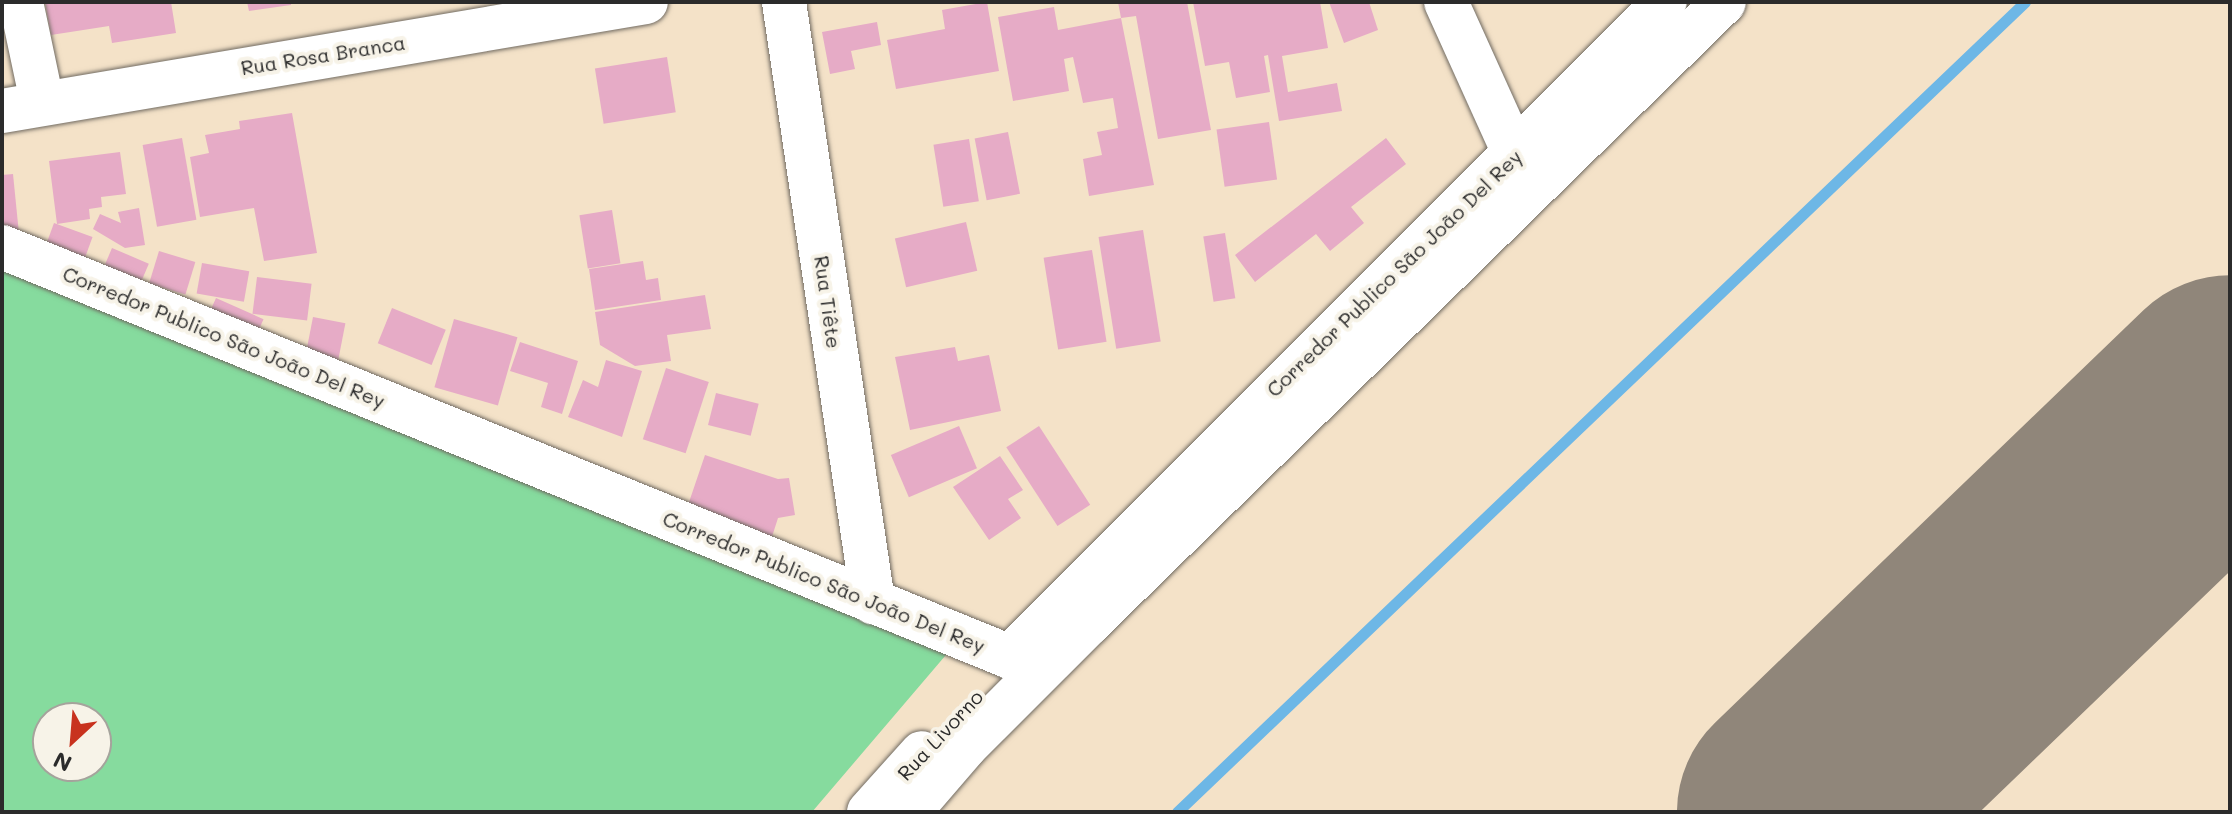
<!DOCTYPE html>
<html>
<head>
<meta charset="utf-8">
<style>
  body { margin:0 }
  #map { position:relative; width:2232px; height:814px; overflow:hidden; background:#f4e2c8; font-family:Mali,sans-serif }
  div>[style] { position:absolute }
  .green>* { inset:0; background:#86db9e }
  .stream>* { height:11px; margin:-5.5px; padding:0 5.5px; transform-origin:5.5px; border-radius:5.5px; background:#6db7e6 }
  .runway>* { height:248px; margin:-124px; padding:0 124px; transform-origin:124px; border-radius:124px; background:#90867a }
  .building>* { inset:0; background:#e6abc6; transform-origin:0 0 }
  .roads { filter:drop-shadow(0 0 2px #716b62) drop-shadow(0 0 2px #716b62) }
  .minor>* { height:44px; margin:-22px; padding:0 22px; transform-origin:22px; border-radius:22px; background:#fff }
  span { translate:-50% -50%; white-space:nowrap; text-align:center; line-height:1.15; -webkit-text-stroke:8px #f7f3e8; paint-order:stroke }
  .street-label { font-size:20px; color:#2b2b2b }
  .frame { position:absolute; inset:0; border:4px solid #2b2b2b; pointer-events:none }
  .north { position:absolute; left:32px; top:702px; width:80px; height:80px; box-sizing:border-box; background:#f7f3e8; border:2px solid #a5a39c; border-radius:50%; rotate:206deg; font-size:22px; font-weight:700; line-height:32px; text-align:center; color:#2b2b2b }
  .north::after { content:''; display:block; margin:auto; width:28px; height:36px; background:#c8321e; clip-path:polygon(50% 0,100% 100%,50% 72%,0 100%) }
</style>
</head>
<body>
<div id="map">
  <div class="green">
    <div style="clip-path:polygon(evenodd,2px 243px,957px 642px,812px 812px,2px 812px,2px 243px,48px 718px,96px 718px,96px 766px,48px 766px,48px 718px)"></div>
  </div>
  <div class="stream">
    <div style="left:1177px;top:812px;width:1173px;rotate:-43.69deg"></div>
  </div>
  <div class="runway">
    <div style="left:1801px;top:812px;width:595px;rotate:-43.91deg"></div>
  </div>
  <div class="building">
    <div style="clip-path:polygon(45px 2px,171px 2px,176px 33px,112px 43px,109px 26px,51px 35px)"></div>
    <div style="clip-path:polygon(247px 2px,291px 2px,291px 5px,249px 11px)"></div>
    <div style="clip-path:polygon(987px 2px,999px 71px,896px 89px,887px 40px,945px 29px,942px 10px)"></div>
    <div style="clip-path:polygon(1118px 2px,1187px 2px,1211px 130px,1158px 139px,1136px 16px,1121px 18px)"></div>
    <div style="clip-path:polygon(1193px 2px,1320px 2px,1328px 48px,1282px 56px,1288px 92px,1337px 83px,1342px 111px,1279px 121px,1268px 55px,1264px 56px,1270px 92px,1236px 98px,1229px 62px,1205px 66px)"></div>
    <div style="clip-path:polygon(1329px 2px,1369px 2px,1378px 30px,1344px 43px)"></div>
    <div style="clip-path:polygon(1054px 7px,1058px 30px,1121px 18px,1154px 185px,1089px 196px,1083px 159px,1102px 155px,1097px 132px,1118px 128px,1113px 98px,1083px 103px,1073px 57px,1064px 59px,1069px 91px,1013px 101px,998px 17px)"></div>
    <div style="clip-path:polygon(877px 22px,881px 45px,851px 51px,855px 69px,830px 74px,822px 32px)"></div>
    <div style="left:667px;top:57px;width:56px;height:73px;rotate:81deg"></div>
    <div style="clip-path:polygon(292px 113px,317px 253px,264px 261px,254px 208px,200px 217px,190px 157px,209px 153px,205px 135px,240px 129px,239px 121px)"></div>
    <div style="left:1269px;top:122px;width:58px;height:53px;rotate:82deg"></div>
    <div style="left:1008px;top:132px;width:63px;height:34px;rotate:79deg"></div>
    <div style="left:182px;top:138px;width:83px;height:40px;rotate:80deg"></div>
    <div style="clip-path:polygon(1386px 138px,1406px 164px,1351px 207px,1364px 223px,1330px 251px,1316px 234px,1255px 282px,1235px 255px)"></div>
    <div style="left:969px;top:139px;width:63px;height:36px;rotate:81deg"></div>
    <div style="clip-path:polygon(120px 152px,126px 194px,101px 197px,102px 207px,89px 209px,90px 219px,57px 224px,49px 161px)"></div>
    <div style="clip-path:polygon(13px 174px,19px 234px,2px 235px,2px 175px)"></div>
    <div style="clip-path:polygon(139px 208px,145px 245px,125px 248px,93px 229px,100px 214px,121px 223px,118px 212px)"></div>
    <div style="left:612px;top:210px;width:54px;height:33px;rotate:81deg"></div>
    <div style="left:966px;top:222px;width:50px;height:73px;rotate:77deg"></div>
    <div style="left:54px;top:223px;width:41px;height:32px;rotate:20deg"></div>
    <div style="left:1143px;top:230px;width:113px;height:45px;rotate:81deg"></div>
    <div style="left:1225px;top:233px;width:66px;height:22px;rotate:81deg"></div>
    <div style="left:112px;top:248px;width:40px;height:36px;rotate:23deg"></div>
    <div style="left:1092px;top:250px;width:93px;height:49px;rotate:81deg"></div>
    <div style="left:159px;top:251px;width:38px;height:34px;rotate:17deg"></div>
    <div style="clip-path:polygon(643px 261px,646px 280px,658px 278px,661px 300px,595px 310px,589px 269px)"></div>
    <div style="left:202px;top:263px;width:48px;height:31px;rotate:10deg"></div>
    <div style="left:257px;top:277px;width:55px;height:37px;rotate:7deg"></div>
    <div style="clip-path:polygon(705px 295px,711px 329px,667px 335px,671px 361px,635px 366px,600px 345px,595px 312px)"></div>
    <div style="left:216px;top:298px;width:52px;height:26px;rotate:24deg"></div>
    <div style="left:392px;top:308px;width:58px;height:38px;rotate:22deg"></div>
    <div style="left:313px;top:317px;width:33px;height:51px;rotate:11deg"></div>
    <div style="left:454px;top:319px;width:66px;height:71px;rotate:16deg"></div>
    <div style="clip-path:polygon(520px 342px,578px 361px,562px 414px,541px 407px,548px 383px,510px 371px)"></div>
    <div style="clip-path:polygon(955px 347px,958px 361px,989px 355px,1001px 411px,910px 430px,895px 357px)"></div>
    <div style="clip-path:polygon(606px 360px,642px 371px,622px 437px,568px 417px,583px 380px,598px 387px)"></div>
    <div style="left:666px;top:368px;width:45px;height:75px;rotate:18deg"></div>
    <div style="left:716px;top:393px;width:44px;height:33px;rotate:14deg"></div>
    <div style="left:959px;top:426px;width:46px;height:74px;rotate:67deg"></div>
    <div style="left:1039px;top:426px;width:94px;height:39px;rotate:57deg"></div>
    <div style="clip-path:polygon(705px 455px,778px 479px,789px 478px,795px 515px,778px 518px,770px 543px,685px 514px)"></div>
    <div style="clip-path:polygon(1000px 456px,1023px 490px,1008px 499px,1021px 518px,989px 540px,953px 487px)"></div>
  </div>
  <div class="roads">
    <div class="minor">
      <div style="left:21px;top:2px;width:102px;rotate:78.1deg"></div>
      <div style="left:784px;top:2px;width:607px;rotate:81.56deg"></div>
      <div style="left:1446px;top:2px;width:168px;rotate:65.7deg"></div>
      <div style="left:2px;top:111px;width:653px;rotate:-9.61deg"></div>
      <div style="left:2px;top:247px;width:1088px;rotate:22.13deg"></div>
      <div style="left:1010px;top:657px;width:926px;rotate:-45deg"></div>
      <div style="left:869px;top:812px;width:79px;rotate:-48.1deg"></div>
      <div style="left:909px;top:812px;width:87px;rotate:-49.2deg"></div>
      <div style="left:966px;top:746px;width:174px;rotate:-45deg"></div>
      <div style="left:1089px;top:623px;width:888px;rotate:-44.36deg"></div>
    </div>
  </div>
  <div class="street-label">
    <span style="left:323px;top:55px;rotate:-9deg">Rua Rosa Branca</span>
    <span style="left:1394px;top:273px;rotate:-44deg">Corredor Publico São João Del Rey</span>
    <span style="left:828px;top:302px;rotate:82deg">Rua Tiête</span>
    <span style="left:224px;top:337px;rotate:22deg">Corredor Publico São João Del Rey</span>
    <span style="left:824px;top:582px;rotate:22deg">Corredor Publico São João Del Rey</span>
    <span style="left:940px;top:735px;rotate:-47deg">Rua Livorno</span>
  </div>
  <div class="frame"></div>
  <div class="north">N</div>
</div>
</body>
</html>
